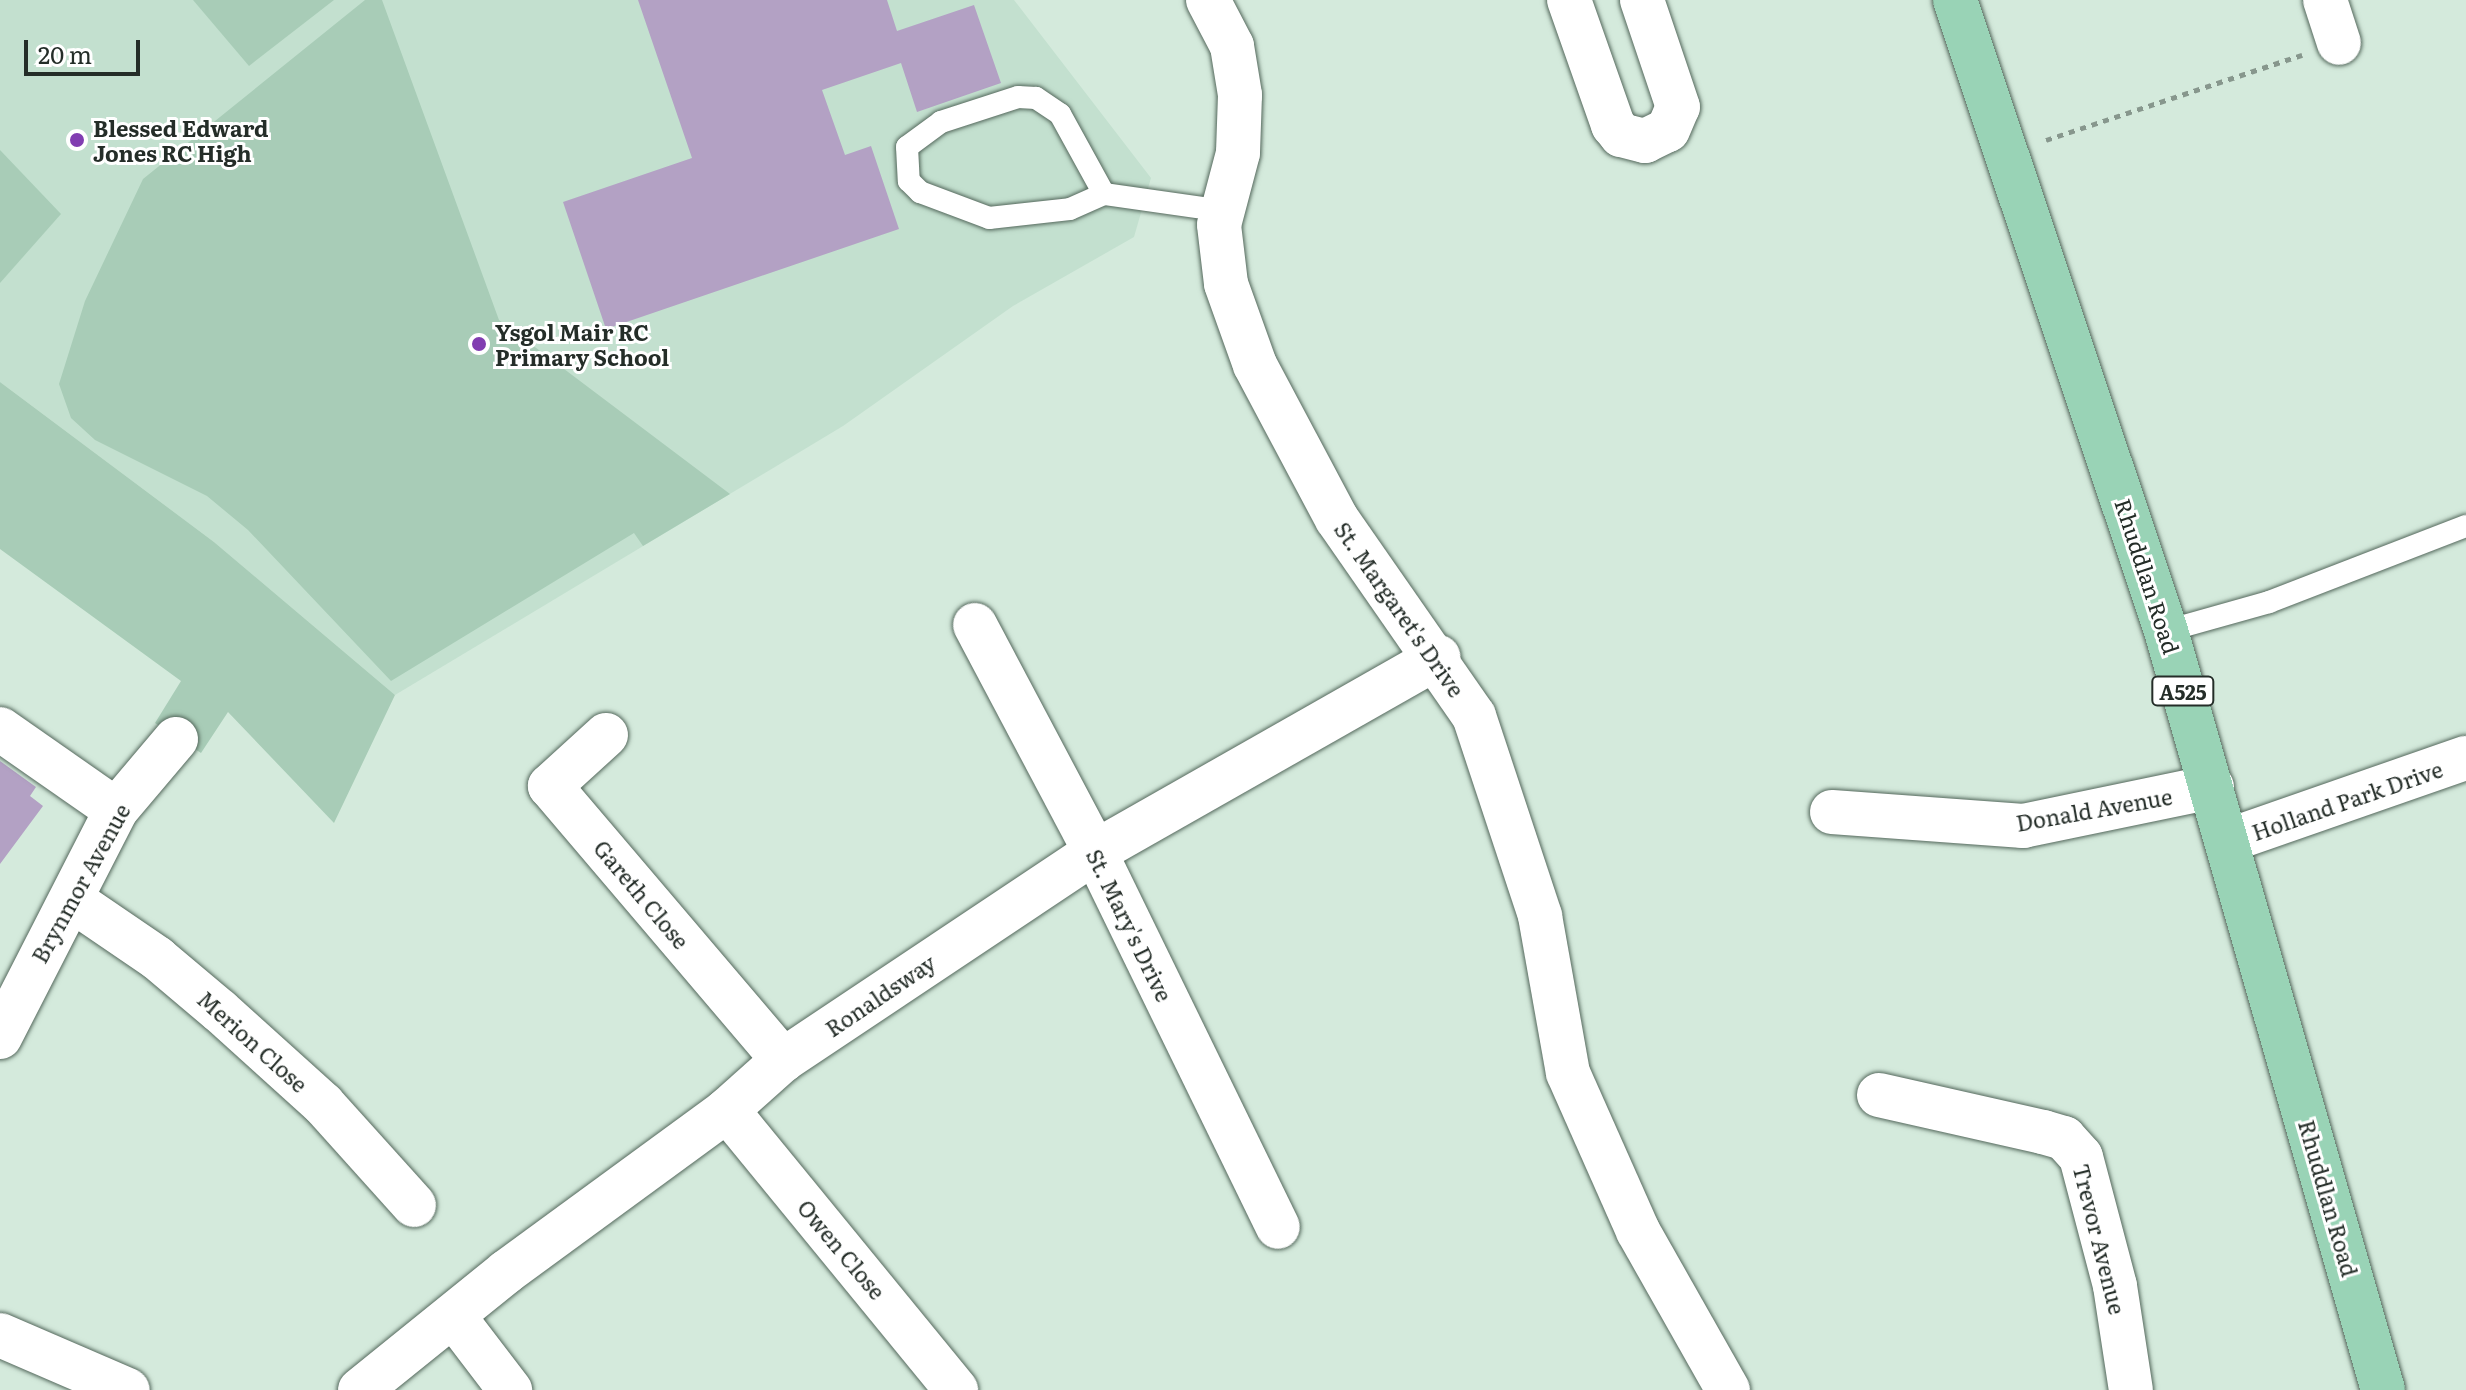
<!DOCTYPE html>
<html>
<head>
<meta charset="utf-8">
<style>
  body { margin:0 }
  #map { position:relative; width:2466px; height:1390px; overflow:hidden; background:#d4eadc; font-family:Literata,serif }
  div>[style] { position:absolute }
  .built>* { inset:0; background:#c3e0cf }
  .green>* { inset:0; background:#a8ccb7 }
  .building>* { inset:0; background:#b3a1c4 }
  .path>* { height:5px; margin-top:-2.5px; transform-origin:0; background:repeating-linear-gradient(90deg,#87978d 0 6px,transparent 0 12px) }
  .roads { filter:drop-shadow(0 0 2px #54685c) drop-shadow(0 0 2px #54685c) }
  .service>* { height:22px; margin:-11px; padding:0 11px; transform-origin:11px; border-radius:11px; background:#fff }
  .minor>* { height:44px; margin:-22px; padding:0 22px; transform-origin:22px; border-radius:22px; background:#fff }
  .primary>* { height:44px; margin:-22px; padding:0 22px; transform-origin:22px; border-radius:22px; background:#99d3b6 }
  .dots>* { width:22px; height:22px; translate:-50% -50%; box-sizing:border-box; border:4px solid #fff; border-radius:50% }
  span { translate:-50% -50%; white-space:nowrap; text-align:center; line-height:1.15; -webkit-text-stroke:6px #fff; paint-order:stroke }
  .shield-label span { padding:2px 6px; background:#fff; border:2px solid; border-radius:6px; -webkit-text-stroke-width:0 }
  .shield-label { font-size:20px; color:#242d28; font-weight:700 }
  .poi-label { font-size:22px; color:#242d28; font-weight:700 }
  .left { translate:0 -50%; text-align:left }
  .street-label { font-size:22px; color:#242d28 }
  .scale { position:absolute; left:24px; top:40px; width:116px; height:36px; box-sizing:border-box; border:4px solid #242d28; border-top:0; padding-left:10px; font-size:24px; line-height:28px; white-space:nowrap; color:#242d28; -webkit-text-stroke:6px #fff; paint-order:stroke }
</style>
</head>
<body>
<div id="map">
  <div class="built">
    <div style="clip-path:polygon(0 0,1014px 0,1151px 178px,1134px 237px,1013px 306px,843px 426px,395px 695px,214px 542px,0 382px)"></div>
  </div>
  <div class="green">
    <div style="clip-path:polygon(193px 0,334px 0,249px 66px)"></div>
    <div style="clip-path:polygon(365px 0,382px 0,499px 320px,730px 494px,643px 546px,634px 533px,391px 681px,248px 530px,207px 496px,95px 440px,71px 418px,59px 384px,85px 301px,143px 179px)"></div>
    <div style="clip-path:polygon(0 150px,61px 214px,0 283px)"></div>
    <div style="clip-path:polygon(0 382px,214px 542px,395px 695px,334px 823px,228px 712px,201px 753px,155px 723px,181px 681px,0 549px)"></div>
  </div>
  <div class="building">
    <div style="clip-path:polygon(638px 0,887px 0,897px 31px,974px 5px,1001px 83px,917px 112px,901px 63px,822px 90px,845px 155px,871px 146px,899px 229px,606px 329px,563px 202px,692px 158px)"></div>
    <div style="clip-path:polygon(0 761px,36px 787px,30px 796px,43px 806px,0 864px)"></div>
  </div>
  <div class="path">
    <div style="left:2046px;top:140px;width:270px;rotate:-18.4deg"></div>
  </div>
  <div class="roads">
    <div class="service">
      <div style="left:1104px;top:194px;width:91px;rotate:-118.8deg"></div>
      <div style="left:1060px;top:114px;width:29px;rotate:-146deg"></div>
      <div style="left:1036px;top:98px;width:18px;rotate:-177deg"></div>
      <div style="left:1018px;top:97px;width:81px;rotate:162deg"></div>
      <div style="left:941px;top:122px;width:42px;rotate:143.7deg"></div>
      <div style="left:907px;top:147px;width:34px;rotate:87deg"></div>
      <div style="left:909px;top:181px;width:16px;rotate:45deg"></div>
      <div style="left:920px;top:192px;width:74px;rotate:20.6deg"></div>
      <div style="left:989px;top:218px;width:81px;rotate:-6.3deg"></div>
      <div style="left:1070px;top:209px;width:37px;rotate:-24deg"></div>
      <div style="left:1104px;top:194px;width:120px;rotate:8.1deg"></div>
      <div style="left:2166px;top:631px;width:107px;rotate:-15.7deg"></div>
      <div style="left:2269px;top:602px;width:211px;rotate:-21.1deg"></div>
    </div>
    <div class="minor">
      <div style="left:1208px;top:0;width:52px;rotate:62.4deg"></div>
      <div style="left:1232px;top:46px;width:50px;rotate:80.7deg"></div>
      <div style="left:1240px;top:95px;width:58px;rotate:92deg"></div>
      <div style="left:1238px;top:153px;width:74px;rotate:104.8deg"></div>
      <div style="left:1219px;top:225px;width:59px;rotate:83.2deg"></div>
      <div style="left:1226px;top:284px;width:86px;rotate:70.3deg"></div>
      <div style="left:1255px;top:365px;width:174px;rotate:62deg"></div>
      <div style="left:1337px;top:519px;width:240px;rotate:55.2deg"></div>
      <div style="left:1474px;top:716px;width:211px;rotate:71.7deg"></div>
      <div style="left:1540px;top:916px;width:159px;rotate:79.9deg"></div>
      <div style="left:1568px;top:1073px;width:173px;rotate:66.1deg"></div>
      <div style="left:1638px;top:1231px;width:183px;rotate:60.5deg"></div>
      <div style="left:1569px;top:0;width:133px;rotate:70.6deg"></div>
      <div style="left:1613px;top:125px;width:13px;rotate:51deg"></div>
      <div style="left:1621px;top:135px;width:25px;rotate:14deg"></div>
      <div style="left:1645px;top:141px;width:25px;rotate:-26deg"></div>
      <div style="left:1668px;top:130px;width:25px;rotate:-67deg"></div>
      <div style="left:1678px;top:107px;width:113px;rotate:-108.6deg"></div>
      <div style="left:2325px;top:0;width:45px;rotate:72deg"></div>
      <div style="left:975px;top:625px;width:257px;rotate:62.1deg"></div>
      <div style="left:1095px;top:852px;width:417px;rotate:64deg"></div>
      <div style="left:0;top:729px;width:141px;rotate:34.9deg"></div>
      <div style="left:606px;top:735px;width:76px;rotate:137.7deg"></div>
      <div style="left:550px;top:786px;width:360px;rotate:49.6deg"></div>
      <div style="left:1832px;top:812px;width:192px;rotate:4.2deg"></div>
      <div style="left:2023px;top:826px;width:193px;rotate:-11.7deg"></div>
      <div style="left:2227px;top:841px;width:253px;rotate:-19.2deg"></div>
      <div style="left:72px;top:900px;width:103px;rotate:34.3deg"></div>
      <div style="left:157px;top:958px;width:82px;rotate:40.1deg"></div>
      <div style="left:220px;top:1011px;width:139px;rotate:42.1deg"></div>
      <div style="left:323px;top:1104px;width:136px;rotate:48deg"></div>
      <div style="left:0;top:1037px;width:255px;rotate:-62.9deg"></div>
      <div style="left:116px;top:810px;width:93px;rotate:-49.8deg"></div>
      <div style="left:1879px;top:1095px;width:168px;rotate:12.7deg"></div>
      <div style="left:2043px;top:1132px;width:22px;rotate:16deg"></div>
      <div style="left:2064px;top:1138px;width:25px;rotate:48deg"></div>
      <div style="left:2081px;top:1157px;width:133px;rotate:75.2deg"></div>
      <div style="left:2115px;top:1286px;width:105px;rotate:81.3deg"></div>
      <div style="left:727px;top:1110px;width:362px;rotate:50.7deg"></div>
      <div style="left:455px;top:1318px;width:91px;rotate:52.6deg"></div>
      <div style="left:0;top:1335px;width:139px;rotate:23.3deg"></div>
      <div style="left:360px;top:1390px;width:188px;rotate:-38.9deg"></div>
      <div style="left:506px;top:1272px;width:274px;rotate:-36.2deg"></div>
      <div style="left:727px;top:1110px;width:75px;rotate:-41.8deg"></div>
      <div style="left:783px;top:1060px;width:375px;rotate:-33.7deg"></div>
      <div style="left:1095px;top:852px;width:395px;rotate:-29.6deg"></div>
    </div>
    <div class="primary">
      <div style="left:1955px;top:0;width:665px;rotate:71.51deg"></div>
      <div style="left:2166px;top:631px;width:789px;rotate:74.04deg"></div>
    </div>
  </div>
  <div class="dots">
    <div style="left:77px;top:140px;background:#813db1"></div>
    <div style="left:479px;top:344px;background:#813db1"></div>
  </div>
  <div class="shield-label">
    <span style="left:2183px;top:691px">A525</span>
  </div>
  <div class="poi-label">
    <span class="left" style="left:93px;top:140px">Blessed Edward<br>Jones RC High</span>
    <span class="left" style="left:495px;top:344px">Ysgol Mair RC<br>Primary School</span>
  </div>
  <div class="street-label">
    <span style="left:2148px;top:576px;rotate:72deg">Rhuddlan Road</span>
    <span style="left:1400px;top:609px;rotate:55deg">St. Margaret's Drive</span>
    <span style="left:2347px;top:800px;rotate:-19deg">Holland Park Drive</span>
    <span style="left:2094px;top:809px;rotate:-10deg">Donald Avenue</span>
    <span style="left:80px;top:883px;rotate:-61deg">Brynmor Avenue</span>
    <span style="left:642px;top:894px;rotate:50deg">Gareth Close</span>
    <span style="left:1130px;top:925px;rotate:64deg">St. Mary's Drive</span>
    <span style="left:880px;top:995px;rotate:-34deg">Ronaldsway</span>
    <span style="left:253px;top:1041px;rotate:42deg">Merion Close</span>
    <span style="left:2329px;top:1198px;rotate:74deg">Rhuddlan Road</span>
    <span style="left:2100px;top:1239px;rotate:76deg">Trevor Avenue</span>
    <span style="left:842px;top:1249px;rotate:50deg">Owen Close</span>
  </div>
  <div class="scale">20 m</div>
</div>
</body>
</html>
